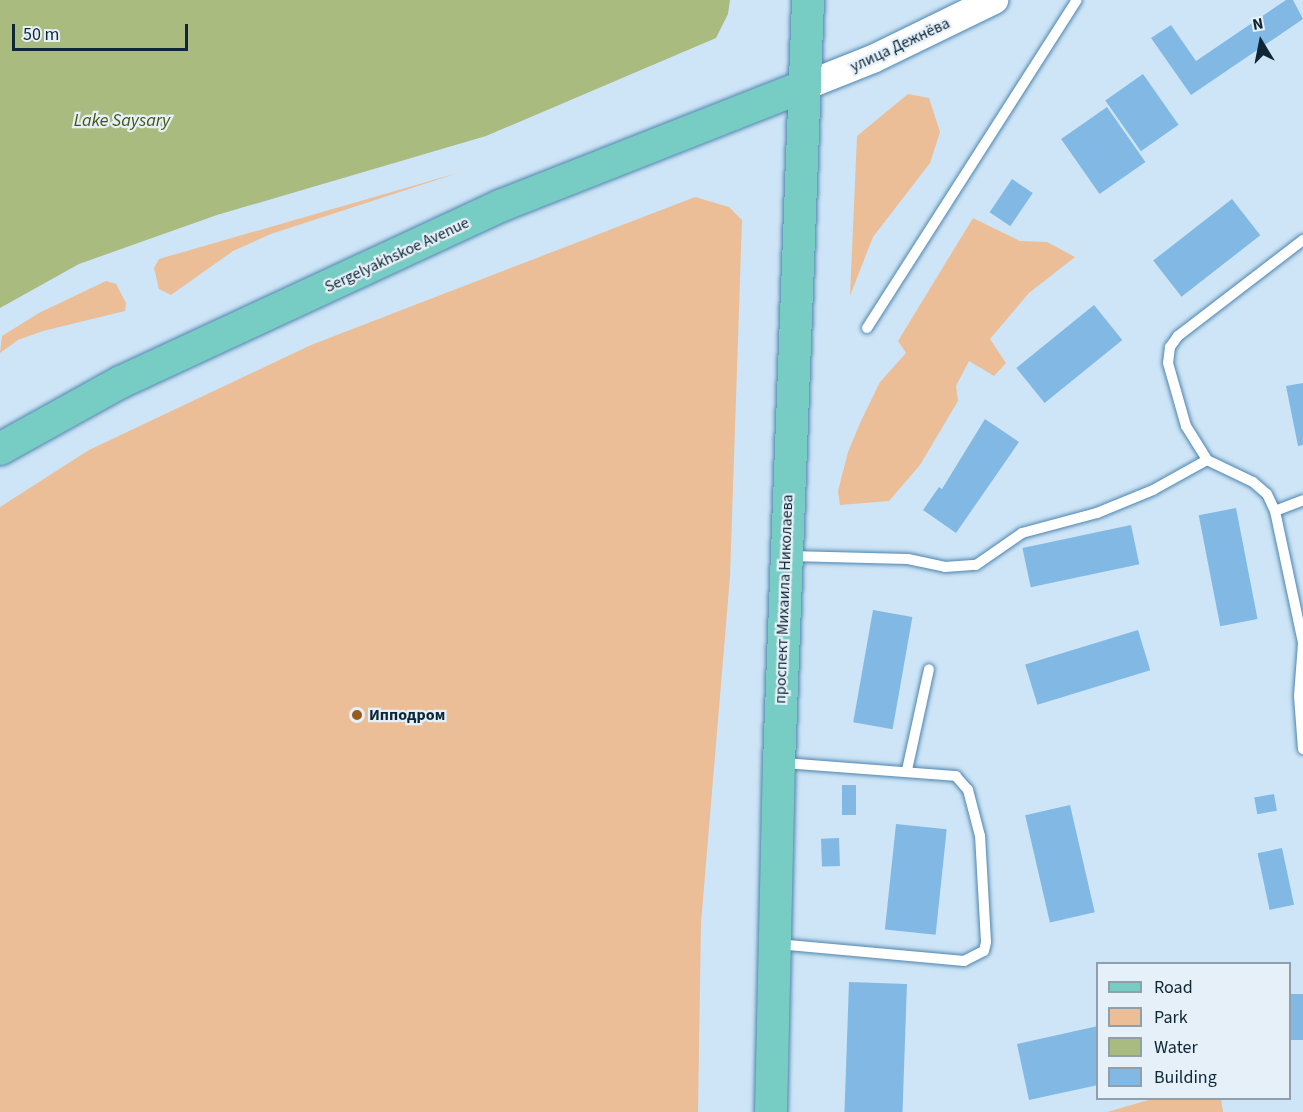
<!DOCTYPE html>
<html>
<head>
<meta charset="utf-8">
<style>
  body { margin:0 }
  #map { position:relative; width:1303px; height:1112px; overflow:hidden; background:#cee5f7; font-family:"Source Sans 3",sans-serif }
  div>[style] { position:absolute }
  .green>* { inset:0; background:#ebbe97 }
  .water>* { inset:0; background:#a9bb7e }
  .building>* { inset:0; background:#81b9e4; transform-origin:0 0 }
  .roads { filter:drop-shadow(0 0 2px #4e85ae) drop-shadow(0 0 2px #4e85ae) }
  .lane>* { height:10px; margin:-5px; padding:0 5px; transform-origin:5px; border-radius:5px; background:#fff }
  .secondary>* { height:28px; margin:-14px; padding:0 14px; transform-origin:14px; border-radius:14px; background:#fff }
  .primary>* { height:32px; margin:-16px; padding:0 16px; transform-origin:16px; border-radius:16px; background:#77cdc3 }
  .dots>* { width:16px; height:16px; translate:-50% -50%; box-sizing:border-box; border:3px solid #e5f0f9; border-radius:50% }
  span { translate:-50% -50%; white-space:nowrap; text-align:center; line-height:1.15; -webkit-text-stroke:4.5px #e5f0f9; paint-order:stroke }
  .street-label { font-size:16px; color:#0f2637 }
  .poi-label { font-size:16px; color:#0f2637; font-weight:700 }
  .left { translate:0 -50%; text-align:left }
  .water-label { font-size:18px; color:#455510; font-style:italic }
  .legend { position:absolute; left:1096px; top:962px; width:195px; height:138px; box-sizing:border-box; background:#e5f0f9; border:2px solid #8f9fab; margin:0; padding:8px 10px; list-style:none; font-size:18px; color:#0f2637 }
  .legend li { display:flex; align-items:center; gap:12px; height:30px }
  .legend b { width:30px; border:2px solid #8f9fab }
  .north { position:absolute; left:1231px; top:12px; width:60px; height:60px; -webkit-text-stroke:4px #e5f0f9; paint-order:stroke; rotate:350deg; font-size:16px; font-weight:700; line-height:24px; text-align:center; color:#0f2637 }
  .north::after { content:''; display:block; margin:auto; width:21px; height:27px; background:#0f2637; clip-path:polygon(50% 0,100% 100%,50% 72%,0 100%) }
  .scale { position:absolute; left:12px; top:24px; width:176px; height:27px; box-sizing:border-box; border:3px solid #0f2637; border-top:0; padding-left:8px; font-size:18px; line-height:21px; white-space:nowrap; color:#0f2637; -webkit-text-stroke:4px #e5f0f9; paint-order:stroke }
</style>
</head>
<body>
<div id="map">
  <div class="green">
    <div style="clip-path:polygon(908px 94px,929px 98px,940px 132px,930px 163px,873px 237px,850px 296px,857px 136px)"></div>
    <div style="clip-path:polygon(461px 172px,271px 234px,233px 251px,171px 295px,159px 289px,154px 268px,159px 259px)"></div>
    <div style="clip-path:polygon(695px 197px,729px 207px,742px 220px,730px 577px,701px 923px,698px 1112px,0 1112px,0 507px,89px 450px,311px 345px)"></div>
    <div style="clip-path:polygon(973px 218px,1020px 241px,1047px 242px,1075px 257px,1029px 293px,990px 339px,1006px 363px,994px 376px,969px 361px,956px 386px,958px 401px,920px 465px,889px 501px,840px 505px,838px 491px,848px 452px,861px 421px,880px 382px,906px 353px,898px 341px)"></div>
    <div style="clip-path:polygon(106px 281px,116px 284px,126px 303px,125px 311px,43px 331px,18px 340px,0 353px,2px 336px,39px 313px)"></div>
    <div style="clip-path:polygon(1152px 1099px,1221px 1099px,1223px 1112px,1107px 1112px)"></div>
  </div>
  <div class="water">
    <div style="clip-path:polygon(0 0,730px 0,728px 14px,716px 38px,486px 136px,217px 215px,79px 264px,0 308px)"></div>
  </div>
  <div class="building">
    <div style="clip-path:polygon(1286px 0,1293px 0,1303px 19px,1191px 95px,1151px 38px,1171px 25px,1196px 61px)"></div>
    <div style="left:1143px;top:74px;width:62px;height:46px;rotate:55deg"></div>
    <div style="left:1107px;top:107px;width:67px;height:56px;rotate:55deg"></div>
    <div style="left:1012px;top:179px;width:25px;height:40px;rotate:34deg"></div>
    <div style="left:1232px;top:199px;width:46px;height:100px;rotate:52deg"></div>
    <div style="left:1094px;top:305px;width:45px;height:100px;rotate:51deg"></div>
    <div style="clip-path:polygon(1303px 383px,1303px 445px,1298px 446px,1286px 386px)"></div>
    <div style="clip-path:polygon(985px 419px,1019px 442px,956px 533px,923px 510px,939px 487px,942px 489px)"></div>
    <div style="left:1236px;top:508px;width:113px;height:38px;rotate:79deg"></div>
    <div style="left:1131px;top:525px;width:40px;height:111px;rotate:78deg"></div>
    <div style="left:873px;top:610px;width:40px;height:114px;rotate:10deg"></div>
    <div style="left:1138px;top:630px;width:42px;height:118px;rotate:73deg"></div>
    <div style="left:842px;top:785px;width:14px;height:30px"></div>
    <div style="left:1274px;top:794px;width:17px;height:20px;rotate:80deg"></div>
    <div style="left:1070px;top:805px;width:110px;height:46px;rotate:77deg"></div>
    <div style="left:896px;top:824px;width:51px;height:106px;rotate:6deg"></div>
    <div style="left:839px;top:838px;width:28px;height:18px;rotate:88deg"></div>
    <div style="left:1282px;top:848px;width:58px;height:25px;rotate:78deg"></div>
    <div style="left:849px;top:982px;width:58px;height:130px;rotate:2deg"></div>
    <div style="left:1303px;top:994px;width:46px;height:13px;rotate:90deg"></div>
    <div style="clip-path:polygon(1098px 1026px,1098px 1085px,1029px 1100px,1017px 1044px)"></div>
  </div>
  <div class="roads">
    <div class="lane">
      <div style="left:1303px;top:240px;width:158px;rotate:142.5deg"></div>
      <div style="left:1178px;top:336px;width:14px;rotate:126deg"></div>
      <div style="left:1170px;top:347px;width:16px;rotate:97deg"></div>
      <div style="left:1168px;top:363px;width:66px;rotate:74.1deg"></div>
      <div style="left:1186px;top:426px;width:40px;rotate:58deg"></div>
      <div style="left:1207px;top:460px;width:51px;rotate:25.6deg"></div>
      <div style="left:1253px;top:482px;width:18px;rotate:41deg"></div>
      <div style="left:1267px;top:494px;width:19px;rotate:65deg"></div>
      <div style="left:1275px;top:511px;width:135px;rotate:78deg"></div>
      <div style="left:1303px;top:643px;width:53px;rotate:94.3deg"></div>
      <div style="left:1299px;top:696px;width:53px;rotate:85.7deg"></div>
      <div style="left:867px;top:328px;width:389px;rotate:-57.4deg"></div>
      <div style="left:1275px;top:511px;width:30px;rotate:-21deg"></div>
      <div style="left:789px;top:556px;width:119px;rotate:1.4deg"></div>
      <div style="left:908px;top:559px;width:38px;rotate:12deg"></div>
      <div style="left:945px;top:567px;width:31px;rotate:-4deg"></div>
      <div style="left:976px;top:565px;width:56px;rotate:-34.8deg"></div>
      <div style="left:1022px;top:533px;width:78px;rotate:-14.9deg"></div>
      <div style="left:1097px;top:513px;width:61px;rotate:-22.3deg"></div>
      <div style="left:1153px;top:490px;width:62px;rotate:-29.1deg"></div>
      <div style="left:907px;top:770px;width:103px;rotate:-77.7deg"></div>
      <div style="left:777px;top:944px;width:188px;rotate:5.2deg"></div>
      <div style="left:964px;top:961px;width:22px;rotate:-27deg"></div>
      <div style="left:984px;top:951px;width:9px;rotate:-77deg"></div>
      <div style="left:986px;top:942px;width:106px;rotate:-93.2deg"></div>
      <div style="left:980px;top:836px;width:48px;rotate:-104.6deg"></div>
      <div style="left:968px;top:790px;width:18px;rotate:-131deg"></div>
      <div style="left:956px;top:776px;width:174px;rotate:-175.7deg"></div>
    </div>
    <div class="secondary">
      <div style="left:805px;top:86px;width:73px;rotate:-21.7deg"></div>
      <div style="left:873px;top:59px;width:135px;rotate:-26deg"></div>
    </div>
    <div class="primary">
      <div style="left:0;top:449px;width:138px;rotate:-29deg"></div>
      <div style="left:121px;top:382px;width:418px;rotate:-24.9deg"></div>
      <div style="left:500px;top:206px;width:328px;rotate:-21.5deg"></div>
      <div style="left:771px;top:1112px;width:349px;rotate:-88.7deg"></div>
      <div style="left:779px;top:763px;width:764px;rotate:-87.82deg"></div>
    </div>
  </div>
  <div class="dots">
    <div style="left:357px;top:715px;background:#975b1c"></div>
  </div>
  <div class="street-label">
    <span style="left:900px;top:45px;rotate:-25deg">улица Дежнёва</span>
    <span style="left:397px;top:255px;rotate:-25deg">Sergelyakhskoe Avenue</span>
    <span style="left:784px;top:599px;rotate:-88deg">проспект Михаила Николаева</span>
  </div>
  <div class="poi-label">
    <span class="left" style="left:369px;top:715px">Ипподром</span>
  </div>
  <div class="water-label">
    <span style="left:122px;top:121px">Lake Saysary</span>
  </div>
  <ul class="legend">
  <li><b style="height:8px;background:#77cdc3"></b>Road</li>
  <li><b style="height:16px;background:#ebbe97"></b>Park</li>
  <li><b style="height:16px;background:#a9bb7e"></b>Water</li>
  <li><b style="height:16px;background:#81b9e4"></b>Building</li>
  </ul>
  <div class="north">N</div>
  <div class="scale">50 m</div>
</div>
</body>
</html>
